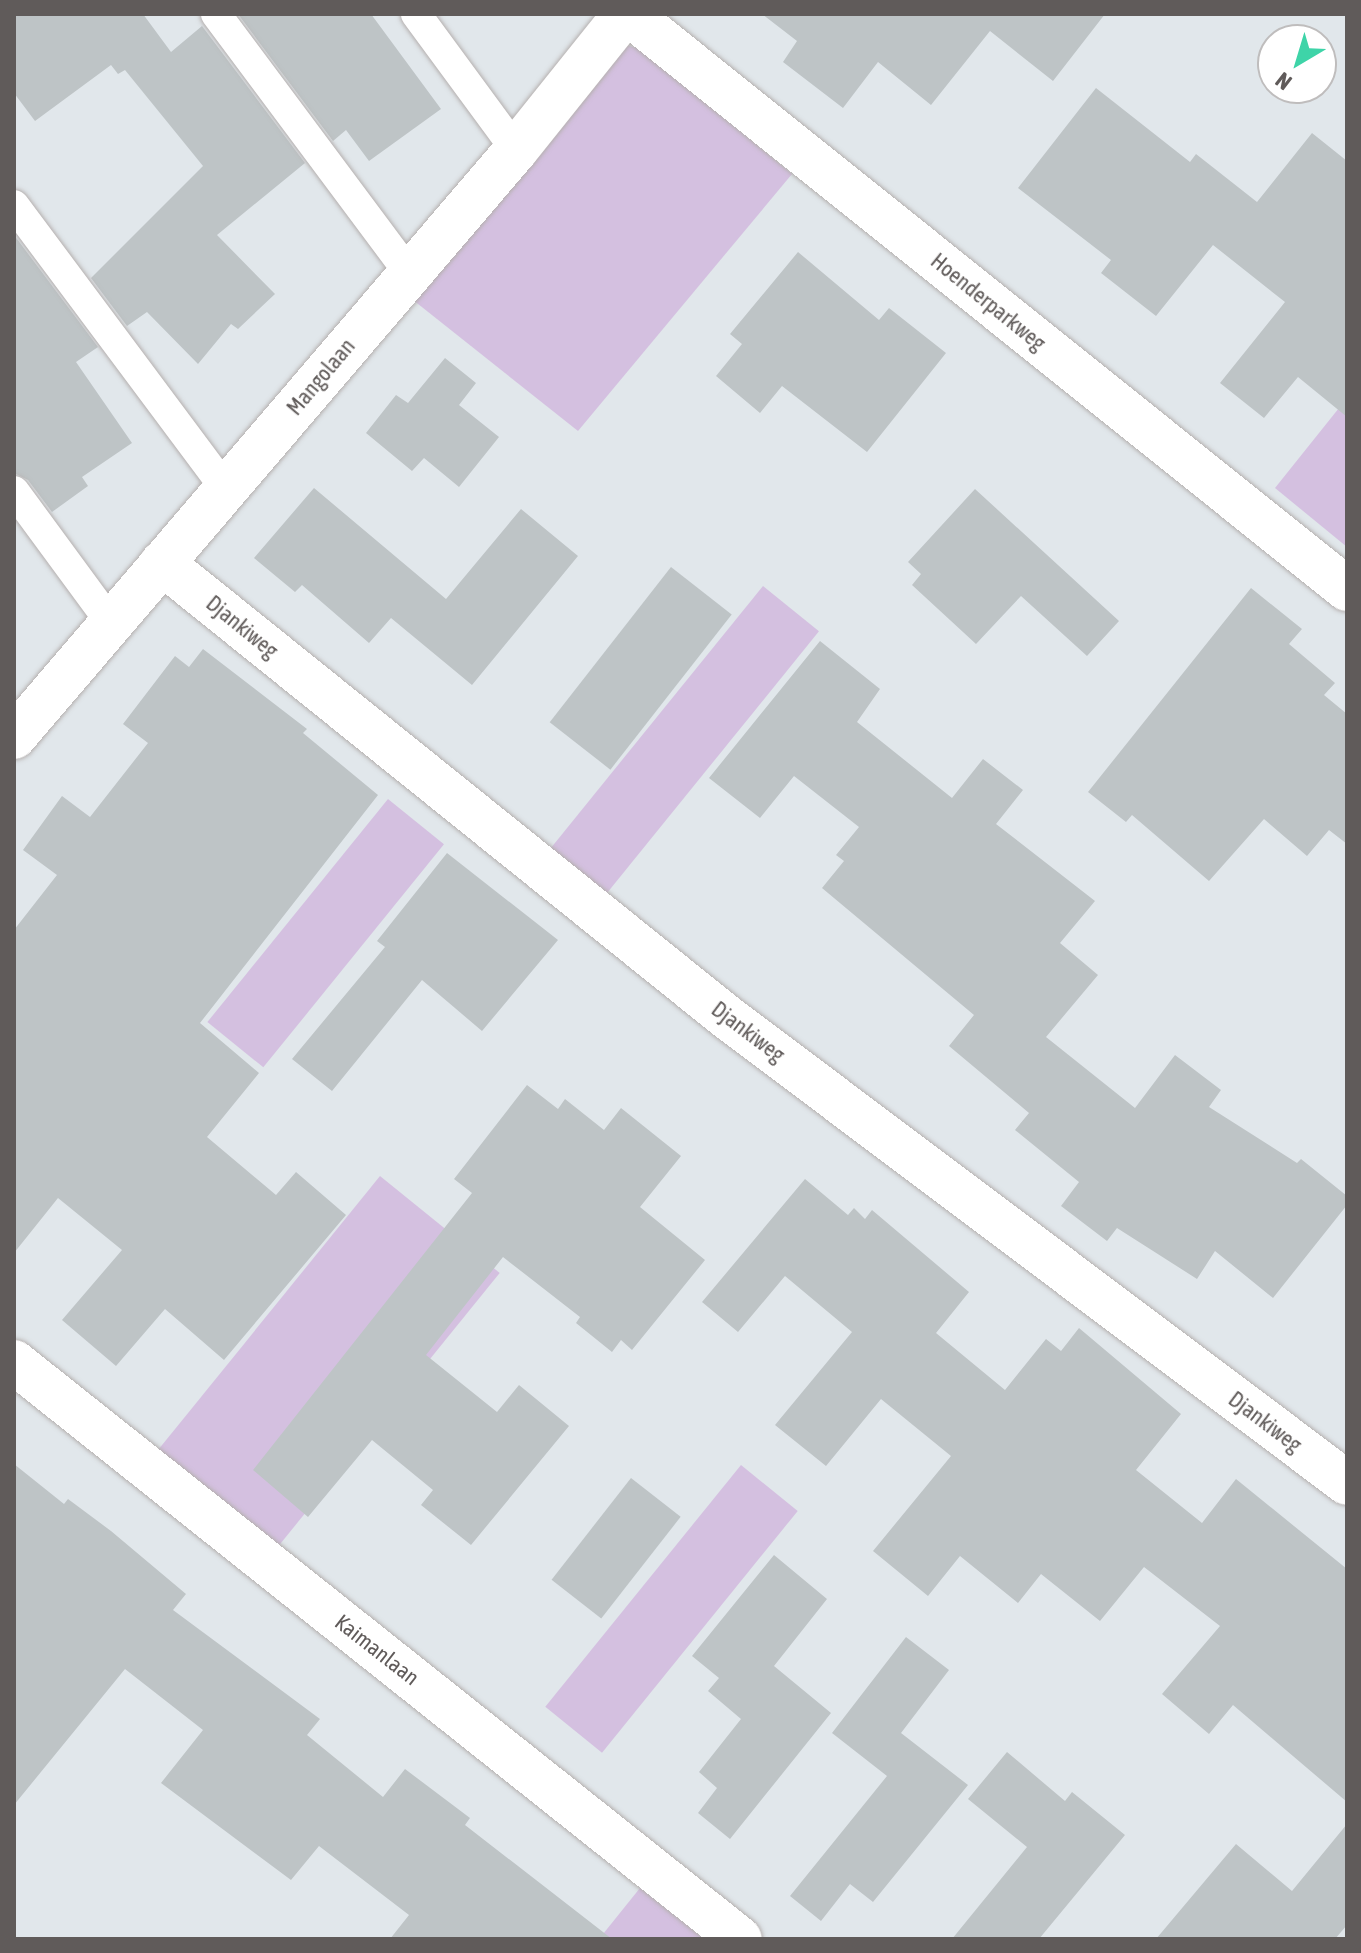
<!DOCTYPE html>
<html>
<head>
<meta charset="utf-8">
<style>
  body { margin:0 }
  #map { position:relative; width:1361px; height:1953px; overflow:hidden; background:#e1e7eb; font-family:"Asap Condensed",sans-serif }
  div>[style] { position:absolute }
  .green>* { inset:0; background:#d4c0e0; transform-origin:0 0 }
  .building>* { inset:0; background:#bec4c6; transform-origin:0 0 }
  .roads { filter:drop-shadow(0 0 2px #b5b0af) drop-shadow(0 0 2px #b5b0af) }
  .lane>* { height:30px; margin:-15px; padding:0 15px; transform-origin:15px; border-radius:15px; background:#fff }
  .street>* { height:44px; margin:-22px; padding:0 22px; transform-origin:22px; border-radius:22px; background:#fff }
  span { translate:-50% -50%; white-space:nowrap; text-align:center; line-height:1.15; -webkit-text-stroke:6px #fff; paint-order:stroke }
  .street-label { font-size:22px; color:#605b5a }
  .frame { position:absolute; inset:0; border:16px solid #605b5a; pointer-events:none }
  .north { position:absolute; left:1257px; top:24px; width:80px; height:80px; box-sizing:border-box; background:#fff; border:2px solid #bfbdbd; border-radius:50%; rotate:218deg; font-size:22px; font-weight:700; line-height:32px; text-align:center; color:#605b5a }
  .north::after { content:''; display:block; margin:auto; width:28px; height:36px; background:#3ed4a8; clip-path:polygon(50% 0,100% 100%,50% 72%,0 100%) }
</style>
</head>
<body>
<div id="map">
  <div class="green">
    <div style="clip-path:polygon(626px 45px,640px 49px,792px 174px,578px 431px,408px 296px)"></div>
    <div style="clip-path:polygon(1347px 398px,1347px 547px,1275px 488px)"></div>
    <div style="left:763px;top:586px;width:72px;height:338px;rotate:39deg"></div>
    <div style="left:388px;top:799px;width:72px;height:287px;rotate:39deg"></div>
    <div style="left:380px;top:1176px;width:154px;height:354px;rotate:39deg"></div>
    <div style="left:741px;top:1465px;width:73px;height:311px;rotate:39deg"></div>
    <div style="clip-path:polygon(640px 1888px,704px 1939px,599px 1939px)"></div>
  </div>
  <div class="building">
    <div style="clip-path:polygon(14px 14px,143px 14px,171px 52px,202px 26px,305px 163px,217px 235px,275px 294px,238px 329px,231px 324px,198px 364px,147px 312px,127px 326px,91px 278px,203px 166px,125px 70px,118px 74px,111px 65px,35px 121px,14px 93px)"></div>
    <div style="clip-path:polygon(238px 14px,371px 14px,441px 109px,369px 161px,346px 130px,333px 141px)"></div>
    <div style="clip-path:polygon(762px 14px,1105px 14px,1053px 81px,990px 31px,931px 105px,878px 62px,843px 108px,783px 62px,797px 41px)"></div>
    <div style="clip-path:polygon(1096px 88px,1190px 162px,1196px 154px,1257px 202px,1312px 133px,1347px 161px,1347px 417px,1298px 377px,1264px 418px,1220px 383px,1285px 302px,1213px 245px,1156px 316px,1101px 273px,1111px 260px,1018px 188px)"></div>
    <div style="clip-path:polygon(14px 235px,98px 347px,76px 362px,132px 443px,82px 477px,88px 486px,52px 512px,28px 480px,14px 473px)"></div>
    <div style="clip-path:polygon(798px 252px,879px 320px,889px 308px,946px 353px,867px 452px,782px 386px,760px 413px,716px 376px,742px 344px,730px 334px)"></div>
    <div style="clip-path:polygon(445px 358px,476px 383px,459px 405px,499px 437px,459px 487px,424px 458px,412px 471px,366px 433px,396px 395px,408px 403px)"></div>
    <div style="clip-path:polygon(314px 488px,446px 599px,521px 509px,578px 556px,472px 685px,391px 618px,369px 643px,302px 585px,295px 592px,254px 558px)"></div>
    <div style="clip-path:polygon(975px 489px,1119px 621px,1087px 656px,1021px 596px,976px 644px,912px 585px,921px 574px,908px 562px)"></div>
    <div style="left:671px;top:567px;width:77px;height:197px;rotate:38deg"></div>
    <div style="clip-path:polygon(1251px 588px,1302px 629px,1289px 644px,1335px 683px,1324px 695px,1347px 714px,1347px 844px,1329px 830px,1307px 856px,1264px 819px,1209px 881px,1132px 815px,1126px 822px,1088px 792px)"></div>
    <div style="clip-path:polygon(820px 641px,880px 689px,857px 722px,952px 798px,983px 759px,1023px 790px,996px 824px,1095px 901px,1060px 943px,1098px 975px,1046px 1037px,1135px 1108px,1175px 1055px,1221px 1090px,1209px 1107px,1297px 1163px,1301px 1159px,1347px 1196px,1347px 1205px,1273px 1298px,1215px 1251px,1197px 1279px,1117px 1228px,1107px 1241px,1061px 1206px,1079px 1182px,1015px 1130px,1029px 1113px,949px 1046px,974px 1015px,822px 888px,844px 861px,836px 855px,859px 827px,794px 776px,760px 818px,709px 778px)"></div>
    <div style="clip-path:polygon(203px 649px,307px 729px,303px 733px,378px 795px,200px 1023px,259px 1073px,207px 1137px,276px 1195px,296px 1172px,346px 1215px,224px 1360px,165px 1309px,116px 1366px,62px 1320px,122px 1250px,58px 1198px,14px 1253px,14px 930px,57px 875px,23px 850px,62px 796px,90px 817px,148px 743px,123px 724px,175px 656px,189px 667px)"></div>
    <div style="clip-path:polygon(447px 853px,558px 940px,482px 1031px,422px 980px,332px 1091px,292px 1059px,385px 947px,377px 941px)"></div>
    <div style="clip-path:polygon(527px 1085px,558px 1109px,565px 1099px,604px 1130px,621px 1108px,681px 1156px,640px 1207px,705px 1260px,632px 1350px,621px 1340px,612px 1352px,576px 1323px,580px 1317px,503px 1257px,426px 1355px,497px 1412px,519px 1385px,569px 1426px,471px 1545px,421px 1505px,433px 1490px,372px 1440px,308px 1517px,253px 1470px,472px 1193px,454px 1179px)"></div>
    <div style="clip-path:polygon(805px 1179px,848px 1215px,854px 1208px,865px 1219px,872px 1210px,969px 1292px,936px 1333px,1005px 1390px,1046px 1339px,1061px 1351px,1079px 1328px,1181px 1414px,1136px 1470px,1202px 1523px,1236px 1479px,1347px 1569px,1347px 1802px,1233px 1705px,1209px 1734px,1162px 1694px,1220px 1626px,1144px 1567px,1100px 1621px,1041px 1574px,1018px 1603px,960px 1556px,928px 1596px,873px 1551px,951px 1456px,881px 1399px,826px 1466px,775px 1425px,852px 1332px,785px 1276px,738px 1332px,702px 1302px)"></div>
    <div style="clip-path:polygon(14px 1464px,64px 1504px,68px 1499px,111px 1531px,186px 1594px,173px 1610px,320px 1719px,307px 1735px,383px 1797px,405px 1769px,470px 1818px,465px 1825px,612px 1939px,390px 1939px,409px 1915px,319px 1846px,291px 1880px,161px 1783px,203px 1730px,125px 1669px,14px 1805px)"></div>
    <div style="left:631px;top:1478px;width:63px;height:129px;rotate:38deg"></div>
    <div style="clip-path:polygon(774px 1555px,827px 1599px,774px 1666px,831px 1713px,730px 1839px,698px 1813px,717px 1788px,699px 1772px,741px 1719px,708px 1691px,719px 1678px,692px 1656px)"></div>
    <div style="clip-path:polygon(906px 1637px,949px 1670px,901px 1733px,968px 1785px,873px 1902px,850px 1884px,821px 1921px,790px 1896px,887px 1776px,832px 1733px)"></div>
    <div style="clip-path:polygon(1007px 1752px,1065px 1801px,1072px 1792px,1125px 1835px,1039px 1939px,952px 1939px,1027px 1847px,968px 1799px)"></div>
    <div style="clip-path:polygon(1347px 1824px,1347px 1925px,1335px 1939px,1156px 1939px,1236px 1844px,1292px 1891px)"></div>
  </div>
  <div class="roads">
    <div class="lane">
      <div style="left:216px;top:14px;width:323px;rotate:53.3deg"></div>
      <div style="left:416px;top:14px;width:169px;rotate:53.7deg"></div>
      <div style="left:14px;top:205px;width:354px;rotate:53.3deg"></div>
      <div style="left:14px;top:491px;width:164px;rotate:53.7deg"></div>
    </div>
    <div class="street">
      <div style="left:629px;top:14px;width:920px;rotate:38.69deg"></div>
      <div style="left:162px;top:563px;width:726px;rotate:38.8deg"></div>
      <div style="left:728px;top:1018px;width:774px;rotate:36.91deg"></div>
      <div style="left:14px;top:737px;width:772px;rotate:-49.46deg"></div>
      <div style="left:516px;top:150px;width:174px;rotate:-51.3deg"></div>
      <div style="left:14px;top:1362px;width:927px;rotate:38.48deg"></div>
    </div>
  </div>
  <div class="street-label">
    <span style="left:988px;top:302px;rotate:39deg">Hoenderparkweg</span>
    <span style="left:321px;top:377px;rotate:-50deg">Mangolaan</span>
    <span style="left:242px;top:627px;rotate:39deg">Djankiweg</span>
    <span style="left:748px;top:1032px;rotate:37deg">Djankiweg</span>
    <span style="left:1265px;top:1422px;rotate:37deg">Djankiweg</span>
    <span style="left:377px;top:1650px;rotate:38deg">Kaimanlaan</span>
  </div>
  <div class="frame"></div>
  <div class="north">N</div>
</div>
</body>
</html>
